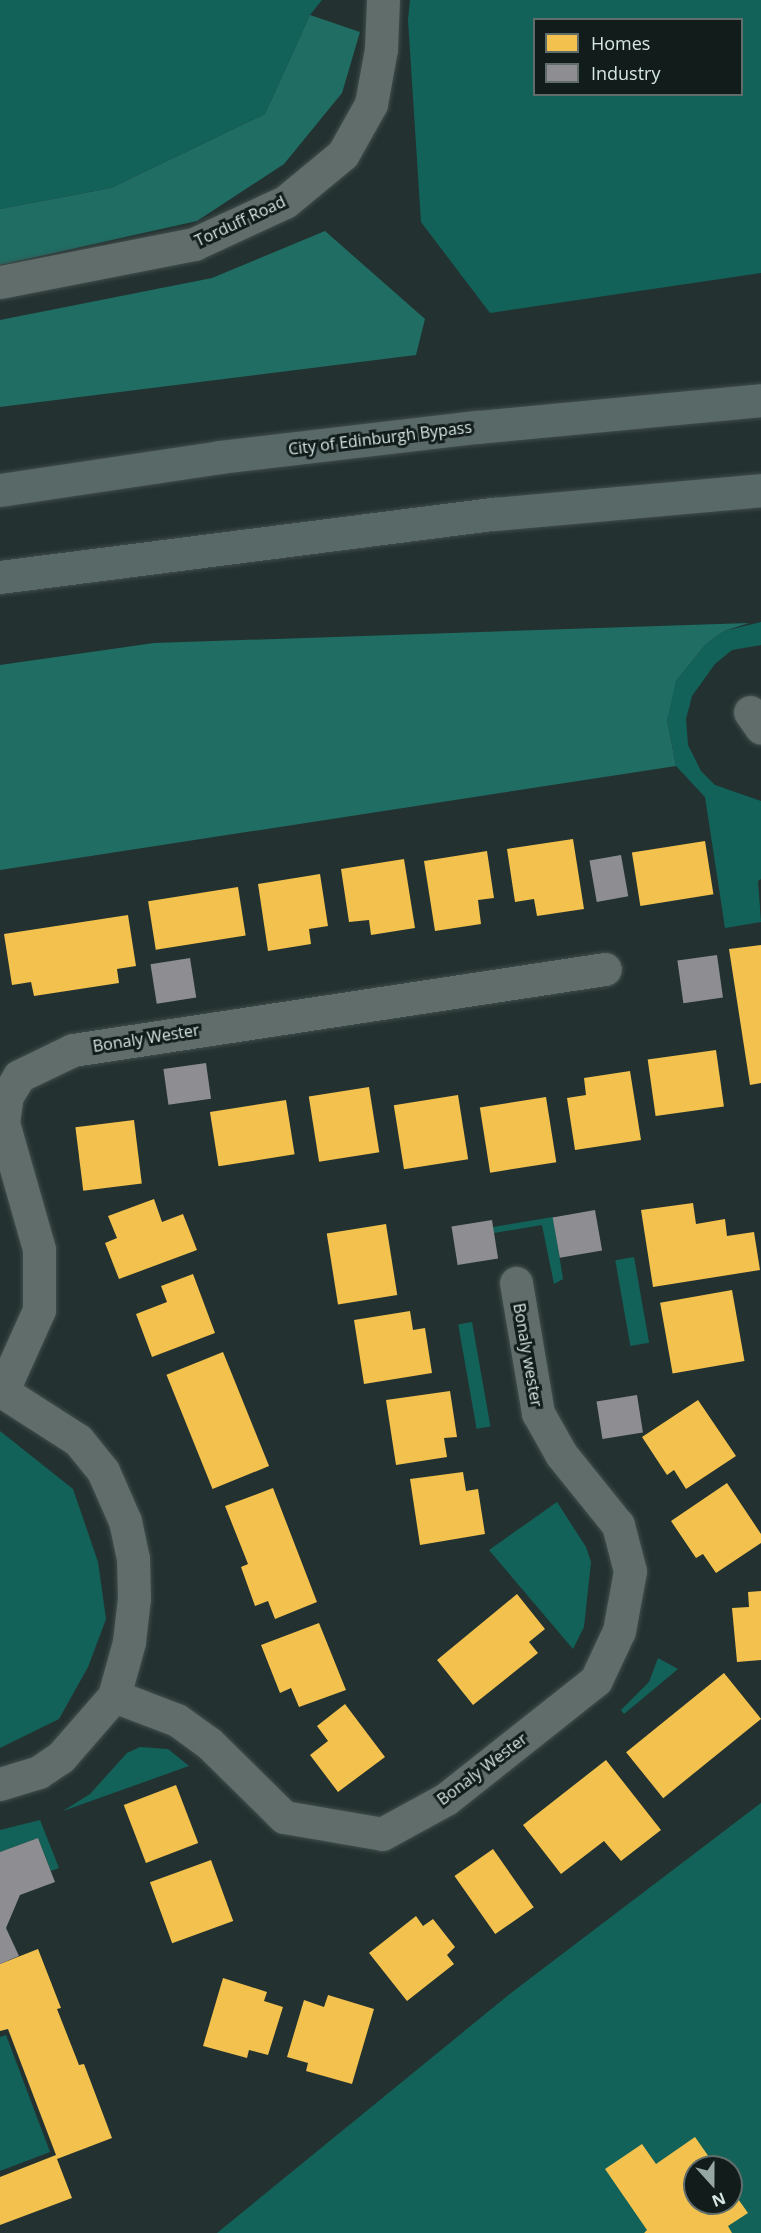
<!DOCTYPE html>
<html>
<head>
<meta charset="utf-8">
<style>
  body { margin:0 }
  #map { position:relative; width:761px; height:2233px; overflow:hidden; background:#233230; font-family:"Open Sans",sans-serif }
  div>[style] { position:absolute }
  .green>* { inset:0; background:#13625a; transform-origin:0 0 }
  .forest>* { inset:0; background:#206d64 }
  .homes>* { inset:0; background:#f2c14e; transform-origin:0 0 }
  .industry>* { inset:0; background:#8d8d92; transform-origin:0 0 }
  .roads { filter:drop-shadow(0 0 2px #414d4c) drop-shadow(0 0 2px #414d4c) }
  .minor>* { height:33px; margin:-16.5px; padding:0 16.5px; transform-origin:16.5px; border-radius:16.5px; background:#606d6a }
  .highway>* { height:33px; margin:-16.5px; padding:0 16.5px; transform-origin:16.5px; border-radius:16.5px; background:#596967 }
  span { translate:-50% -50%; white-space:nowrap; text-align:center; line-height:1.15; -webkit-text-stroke:6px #111c1b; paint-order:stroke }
  .street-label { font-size:16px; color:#d6e6e3 }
  .legend { position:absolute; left:533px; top:18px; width:210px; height:78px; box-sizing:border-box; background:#111c1b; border:2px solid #606d6b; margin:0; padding:8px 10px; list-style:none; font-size:18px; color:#d6e6e3 }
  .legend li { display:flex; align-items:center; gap:12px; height:30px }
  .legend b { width:30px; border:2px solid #606d6b }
  .north { position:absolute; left:683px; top:2155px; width:60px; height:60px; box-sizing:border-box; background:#111c1b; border:2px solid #606d6b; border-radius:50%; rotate:159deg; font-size:16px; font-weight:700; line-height:24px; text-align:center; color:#d6e6e3 }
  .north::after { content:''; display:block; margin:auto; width:21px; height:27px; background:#97a7a4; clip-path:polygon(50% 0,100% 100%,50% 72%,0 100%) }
</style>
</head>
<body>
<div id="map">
  <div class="green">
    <div style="clip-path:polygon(0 0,322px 0,310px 15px,265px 114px,111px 188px,0 209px)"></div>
    <div style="clip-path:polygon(evenodd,410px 0,761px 0,761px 273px,490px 313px,421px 222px,408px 20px,410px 0,534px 20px,742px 20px,742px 94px,534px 94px,534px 20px)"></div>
    <div style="clip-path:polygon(761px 622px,761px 645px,732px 650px,715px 664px,692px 696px,686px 719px,688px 745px,701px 771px,715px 785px,761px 801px,761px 879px,758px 881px,761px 922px,725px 928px,705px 797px,676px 766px,667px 720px,669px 700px,676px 681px,706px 644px,724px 631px)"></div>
    <div style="clip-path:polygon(553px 1217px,563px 1279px,554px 1284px,542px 1225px,494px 1233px,493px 1227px)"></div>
    <div style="left:634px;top:1257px;width:87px;height:19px;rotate:80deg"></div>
    <div style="left:472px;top:1322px;width:106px;height:14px;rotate:80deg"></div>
    <div style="clip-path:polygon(0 1431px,73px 1489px,98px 1562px,106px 1619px,88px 1667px,59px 1719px,0 1748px)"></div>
    <div style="clip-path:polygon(557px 1502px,586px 1547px,591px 1562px,584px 1627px,573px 1649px,489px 1550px)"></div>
    <div style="clip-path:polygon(658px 1658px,678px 1669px,624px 1714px,621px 1710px,649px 1682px)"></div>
    <div style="clip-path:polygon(140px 1747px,168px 1749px,189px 1766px,63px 1811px,90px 1794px,127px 1753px)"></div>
    <div style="clip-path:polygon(evenodd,761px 1803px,761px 2233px,217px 2233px,511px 1993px,761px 1803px,695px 2167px,731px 2167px,731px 2203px,695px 2203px,695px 2167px)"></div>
    <div style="clip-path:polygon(40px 1820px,59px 1868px,51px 1871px,38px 1838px,0 1852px,0 1830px)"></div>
    <div style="clip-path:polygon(6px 2035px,50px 2152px,0 2171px,0 2037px)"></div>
  </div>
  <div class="forest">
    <div style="clip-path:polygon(310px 15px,360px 32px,342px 93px,284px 164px,197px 221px,0 265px,0 209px,111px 188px,265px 114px)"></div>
    <div style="clip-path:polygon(325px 231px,425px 319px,416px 355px,0 407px,0 320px,212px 278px)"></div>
    <div style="clip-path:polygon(749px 623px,724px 631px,706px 644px,676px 681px,667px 720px,676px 766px,0 870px,0 665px,154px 643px)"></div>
  </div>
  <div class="homes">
    <div style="clip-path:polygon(573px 839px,584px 909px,537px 916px,534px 899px,515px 902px,507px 849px)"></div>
    <div style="left:705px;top:841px;width:54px;height:74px;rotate:81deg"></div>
    <div style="clip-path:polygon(487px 851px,494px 898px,478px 900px,481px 924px,435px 931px,424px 861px)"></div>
    <div style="clip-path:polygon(404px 859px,415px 928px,371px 935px,369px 920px,349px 922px,341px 869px)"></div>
    <div style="clip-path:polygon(320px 874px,328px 926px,309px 929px,311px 944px,268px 951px,258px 884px)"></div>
    <div style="left:238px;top:887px;width:49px;height:91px;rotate:81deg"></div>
    <div style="clip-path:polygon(128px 915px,136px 966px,117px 969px,119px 983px,34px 996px,31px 982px,12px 985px,4px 934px)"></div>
    <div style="clip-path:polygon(761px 945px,761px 1083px,750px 1085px,729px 949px)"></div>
    <div style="left:716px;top:1050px;width:57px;height:69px;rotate:82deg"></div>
    <div style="clip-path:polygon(630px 1071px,641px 1140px,575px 1150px,567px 1098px,586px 1095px,584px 1078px)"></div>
    <div style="left:369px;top:1087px;width:66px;height:61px;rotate:81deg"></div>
    <div style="left:458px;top:1095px;width:65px;height:65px;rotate:81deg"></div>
    <div style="left:546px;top:1097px;width:66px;height:67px;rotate:81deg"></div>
    <div style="left:286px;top:1100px;width:55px;height:77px;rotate:81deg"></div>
    <div style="left:134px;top:1120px;width:64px;height:59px;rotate:83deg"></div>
    <div style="clip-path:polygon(154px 1199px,162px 1222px,183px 1214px,197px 1250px,119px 1279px,105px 1243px,117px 1238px,108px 1216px)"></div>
    <div style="clip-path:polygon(693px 1203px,696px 1224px,725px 1219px,727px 1236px,754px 1232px,760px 1270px,653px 1287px,641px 1210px)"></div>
    <div style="left:386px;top:1224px;width:72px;height:60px;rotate:81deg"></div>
    <div style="clip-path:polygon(193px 1274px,215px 1333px,152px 1357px,136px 1314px,167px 1302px,161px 1286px)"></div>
    <div style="left:732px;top:1290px;width:72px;height:73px;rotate:80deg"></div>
    <div style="clip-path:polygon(410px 1311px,413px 1330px,425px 1328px,432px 1373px,364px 1384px,354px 1320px)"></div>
    <div style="left:223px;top:1352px;width:123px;height:61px;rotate:68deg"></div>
    <div style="clip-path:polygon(450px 1391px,457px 1437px,444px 1438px,447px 1457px,396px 1465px,386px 1400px)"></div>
    <div style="clip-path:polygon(698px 1400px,736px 1456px,686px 1489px,674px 1470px,667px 1475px,642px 1437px)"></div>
    <div style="clip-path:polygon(463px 1472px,466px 1491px,478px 1489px,485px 1534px,420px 1545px,410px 1479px)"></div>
    <div style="clip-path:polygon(727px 1483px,761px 1534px,761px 1543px,716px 1573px,703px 1554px,696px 1558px,671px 1521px)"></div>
    <div style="clip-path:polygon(273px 1488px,317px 1602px,275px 1619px,268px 1601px,255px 1606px,241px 1567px,248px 1564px,225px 1506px)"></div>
    <div style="clip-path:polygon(761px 1591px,761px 1660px,737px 1662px,732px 1608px,749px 1607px,748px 1592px)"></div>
    <div style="clip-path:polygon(517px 1594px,545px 1629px,529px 1642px,538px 1653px,473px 1705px,437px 1660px)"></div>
    <div style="clip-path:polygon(319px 1623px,346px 1690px,299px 1707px,291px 1688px,280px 1693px,261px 1645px)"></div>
    <div style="left:724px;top:1673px;width:59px;height:126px;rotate:51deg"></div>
    <div style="clip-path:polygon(345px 1704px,385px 1757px,338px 1792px,310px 1755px,328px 1741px,317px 1726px)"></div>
    <div style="clip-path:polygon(606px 1760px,661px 1830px,621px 1861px,604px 1841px,561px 1874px,523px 1825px)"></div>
    <div style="left:176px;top:1785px;width:62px;height:56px;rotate:69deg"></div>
    <div style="left:493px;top:1849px;width:71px;height:47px;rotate:55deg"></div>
    <div style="left:211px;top:1860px;width:65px;height:65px;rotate:70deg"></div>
    <div style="clip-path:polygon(416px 1916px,423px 1926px,433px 1919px,455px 1947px,447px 1955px,454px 1964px,407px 2001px,369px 1953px)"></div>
    <div style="clip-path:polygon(38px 1949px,61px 2008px,57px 2009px,79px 2065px,84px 2064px,112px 2138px,57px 2159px,72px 2198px,0 2225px,0 2177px,56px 2155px,8px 2029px,0 2031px,0 1964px)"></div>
    <div style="clip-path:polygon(223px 1978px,267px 1992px,264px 2001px,283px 2007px,268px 2055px,249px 2050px,247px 2058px,203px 2046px)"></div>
    <div style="clip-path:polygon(328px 1995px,374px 2009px,352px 2084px,306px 2071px,308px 2063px,287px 2057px,304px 2000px,324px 2007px)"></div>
    <div style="clip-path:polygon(695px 2137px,716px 2167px,695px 2167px,695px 2203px,731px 2203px,731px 2189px,748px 2213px,728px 2226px,732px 2233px,644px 2233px,647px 2230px,605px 2169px,642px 2144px,656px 2164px)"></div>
  </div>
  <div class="industry">
    <div style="left:621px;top:855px;width:42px;height:32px;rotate:80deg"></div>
    <div style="left:717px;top:955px;width:43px;height:40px;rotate:82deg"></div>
    <div style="left:190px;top:958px;width:40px;height:40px;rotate:81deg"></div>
    <div style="left:206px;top:1063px;width:36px;height:43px;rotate:82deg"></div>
    <div style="left:595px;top:1210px;width:41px;height:43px;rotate:80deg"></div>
    <div style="left:492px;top:1220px;width:39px;height:41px;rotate:81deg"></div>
    <div style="left:637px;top:1395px;width:38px;height:41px;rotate:81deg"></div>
    <div style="clip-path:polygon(38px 1838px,55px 1882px,20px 1895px,6px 1928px,19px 1956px,0 1964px,0 1852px)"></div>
  </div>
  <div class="roads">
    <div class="minor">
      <div style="left:0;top:282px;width:198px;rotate:-11.1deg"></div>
      <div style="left:194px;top:244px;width:100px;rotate:-24.8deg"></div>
      <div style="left:285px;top:202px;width:75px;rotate:-39.6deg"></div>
      <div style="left:343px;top:154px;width:57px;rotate:-60.8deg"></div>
      <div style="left:371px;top:104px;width:56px;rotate:-79.7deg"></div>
      <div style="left:381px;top:49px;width:49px;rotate:-87.7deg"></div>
      <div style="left:750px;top:712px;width:19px;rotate:55deg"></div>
      <div style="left:0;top:1390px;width:93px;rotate:32.7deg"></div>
      <div style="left:78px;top:1440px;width:40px;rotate:51deg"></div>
      <div style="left:103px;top:1471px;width:55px;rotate:66.3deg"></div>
      <div style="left:125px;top:1521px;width:38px;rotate:78deg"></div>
      <div style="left:133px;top:1558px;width:40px;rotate:88.6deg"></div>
      <div style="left:134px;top:1598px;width:44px;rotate:96.5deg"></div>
      <div style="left:129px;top:1642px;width:56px;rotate:105.5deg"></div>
      <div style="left:114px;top:1696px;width:81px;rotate:131deg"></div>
      <div style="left:61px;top:1757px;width:27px;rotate:146deg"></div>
      <div style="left:39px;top:1772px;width:41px;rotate:162.9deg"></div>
      <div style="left:3px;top:1390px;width:88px;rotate:-65.8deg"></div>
      <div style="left:39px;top:1310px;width:61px;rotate:-90deg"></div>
      <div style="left:39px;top:1249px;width:131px;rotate:-105.9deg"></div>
      <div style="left:3px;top:1123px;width:27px;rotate:-82deg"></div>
      <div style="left:7px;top:1096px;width:23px;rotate:-59deg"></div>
      <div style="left:19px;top:1076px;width:60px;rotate:-25.7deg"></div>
      <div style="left:73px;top:1050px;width:538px;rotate:-8.66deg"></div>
      <div style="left:114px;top:1696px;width:67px;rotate:20.9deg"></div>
      <div style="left:177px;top:1720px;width:39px;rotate:36deg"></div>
      <div style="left:209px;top:1743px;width:105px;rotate:44.6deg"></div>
      <div style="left:284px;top:1817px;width:99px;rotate:9.8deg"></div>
      <div style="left:382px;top:1834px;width:73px;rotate:-28.7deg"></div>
      <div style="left:446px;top:1799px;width:191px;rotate:-38.4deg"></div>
      <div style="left:596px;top:1680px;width:54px;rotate:-64.9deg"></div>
      <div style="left:619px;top:1631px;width:61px;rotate:-79.6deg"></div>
      <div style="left:630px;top:1571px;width:48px;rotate:-104.6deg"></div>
      <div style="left:618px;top:1525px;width:91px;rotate:-128.8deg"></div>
      <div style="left:561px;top:1454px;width:47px;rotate:-119.3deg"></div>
      <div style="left:538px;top:1413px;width:132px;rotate:-99.6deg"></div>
    </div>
    <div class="highway">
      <div style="left:0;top:490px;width:222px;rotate:-8.5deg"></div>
      <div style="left:220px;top:457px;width:259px;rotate:-6.7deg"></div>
      <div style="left:477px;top:427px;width:285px;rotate:-5.4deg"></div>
      <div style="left:0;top:577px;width:498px;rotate:-7.3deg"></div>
      <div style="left:494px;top:514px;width:268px;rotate:-5.1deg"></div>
    </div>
  </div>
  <div class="street-label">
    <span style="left:240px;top:221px;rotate:-25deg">Torduff Road</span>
    <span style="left:380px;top:438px;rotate:-7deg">City of Edinburgh Bypass</span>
    <span style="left:146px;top:1038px;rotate:-9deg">Bonaly Wester</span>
    <span style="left:528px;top:1355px;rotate:80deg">Bonaly wester</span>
    <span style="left:482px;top:1769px;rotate:-37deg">Bonaly Wester</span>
  </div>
  <ul class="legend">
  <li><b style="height:16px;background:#f2c14e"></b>Homes</li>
  <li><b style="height:16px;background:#8d8d92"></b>Industry</li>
  </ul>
  <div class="north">N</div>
</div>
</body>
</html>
